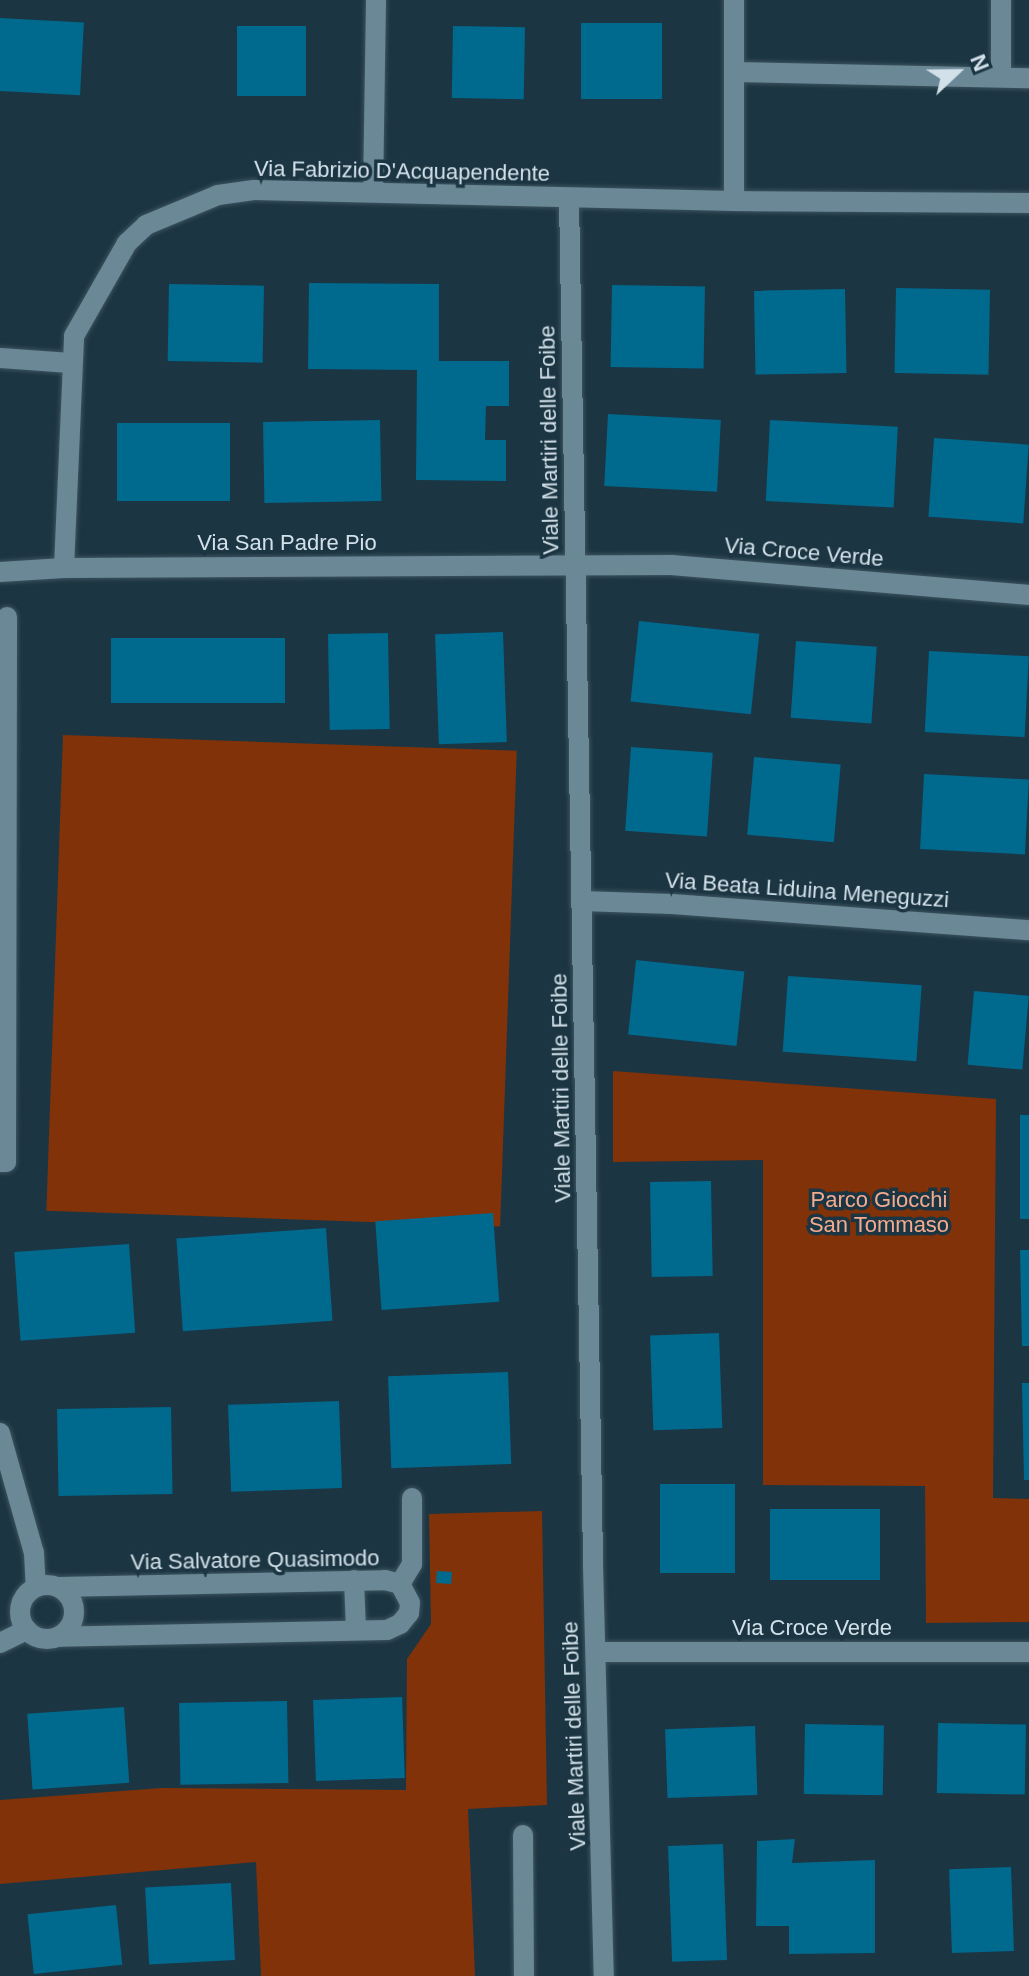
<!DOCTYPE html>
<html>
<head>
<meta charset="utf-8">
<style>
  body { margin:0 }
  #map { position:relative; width:1029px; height:1976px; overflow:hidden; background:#1c3542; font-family:Arial,sans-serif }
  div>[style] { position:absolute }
  .green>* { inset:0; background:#823209; transform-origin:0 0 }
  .building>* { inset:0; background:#00698e; transform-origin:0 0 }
  .roads { filter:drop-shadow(0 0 2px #3d545f) drop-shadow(0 0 2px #3d545f) }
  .minor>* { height:20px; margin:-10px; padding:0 10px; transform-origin:10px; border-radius:10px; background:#6b8897 }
  .minor>.ring { margin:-10px; padding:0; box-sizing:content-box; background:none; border:20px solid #6b8897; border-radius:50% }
  span { translate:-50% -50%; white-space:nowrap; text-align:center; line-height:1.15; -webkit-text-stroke:7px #1c3542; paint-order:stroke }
  .street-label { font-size:22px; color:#d2e1e9 }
  .park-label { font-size:22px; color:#f2ab8f }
  .north { position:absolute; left:917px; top:32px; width:80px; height:80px; -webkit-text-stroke:6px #1c3542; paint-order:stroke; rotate:68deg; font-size:22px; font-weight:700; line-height:32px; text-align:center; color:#d2e1e9 }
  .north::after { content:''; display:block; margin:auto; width:28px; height:36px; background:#d2e1e9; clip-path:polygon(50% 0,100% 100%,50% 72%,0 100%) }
</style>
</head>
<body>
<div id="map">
  <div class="green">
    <div style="left:63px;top:735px;width:454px;height:476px;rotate:2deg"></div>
    <div style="clip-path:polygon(613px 1071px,996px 1099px,993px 1498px,1029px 1499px,1029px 1622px,926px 1623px,925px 1486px,763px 1485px,763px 1160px,613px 1162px)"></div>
    <div style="clip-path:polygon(542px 1511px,547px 1805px,468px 1809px,475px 1976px,261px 1976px,256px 1862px,0 1884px,0 1800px,162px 1788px,406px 1790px,407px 1659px,431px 1624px,429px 1514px)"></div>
  </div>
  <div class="building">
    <div style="left:0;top:18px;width:84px;height:73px;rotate:3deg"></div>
    <div style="left:581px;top:23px;width:81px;height:76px"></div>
    <div style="left:237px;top:26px;width:69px;height:70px"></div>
    <div style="left:453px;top:26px;width:72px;height:72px;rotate:1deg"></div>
    <div style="clip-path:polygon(309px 283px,439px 284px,439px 361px,509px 361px,509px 406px,486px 406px,485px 440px,506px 440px,506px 481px,416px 480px,417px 370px,308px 369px)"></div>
    <div style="left:169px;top:284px;width:95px;height:77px;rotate:1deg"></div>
    <div style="left:612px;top:285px;width:93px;height:82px;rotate:1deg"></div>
    <div style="left:896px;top:288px;width:94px;height:85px;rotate:1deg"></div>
    <div style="left:845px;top:289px;width:84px;height:91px;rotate:89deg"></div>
    <div style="left:608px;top:414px;width:113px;height:72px;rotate:3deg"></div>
    <div style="left:380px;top:420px;width:81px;height:117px;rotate:89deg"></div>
    <div style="left:770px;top:420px;width:128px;height:81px;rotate:3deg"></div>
    <div style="left:117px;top:423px;width:113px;height:78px"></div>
    <div style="left:934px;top:438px;width:95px;height:79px;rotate:4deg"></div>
    <div style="left:639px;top:621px;width:121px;height:81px;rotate:6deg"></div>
    <div style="left:503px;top:632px;width:110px;height:68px;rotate:88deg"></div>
    <div style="left:388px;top:633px;width:96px;height:60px;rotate:89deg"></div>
    <div style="left:285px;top:638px;width:65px;height:174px;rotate:90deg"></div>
    <div style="left:796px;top:641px;width:81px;height:77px;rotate:4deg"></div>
    <div style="left:929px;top:651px;width:100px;height:81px;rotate:3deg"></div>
    <div style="left:631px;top:747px;width:82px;height:84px;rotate:4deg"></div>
    <div style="left:754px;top:757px;width:87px;height:78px;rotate:5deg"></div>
    <div style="left:924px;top:774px;width:105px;height:75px;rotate:3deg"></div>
    <div style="left:636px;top:960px;width:109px;height:75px;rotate:6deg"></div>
    <div style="left:788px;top:976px;width:134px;height:76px;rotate:4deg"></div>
    <div style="left:974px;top:991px;width:55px;height:74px;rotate:5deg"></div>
    <div style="left:1020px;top:1115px;width:9px;height:104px"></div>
    <div style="left:711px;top:1181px;width:95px;height:61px;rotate:89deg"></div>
    <div style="left:493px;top:1213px;width:89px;height:118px;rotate:86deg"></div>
    <div style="left:326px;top:1228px;width:93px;height:150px;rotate:86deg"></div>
    <div style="left:129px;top:1244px;width:89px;height:115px;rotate:86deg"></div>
    <div style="clip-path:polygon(1020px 1250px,1029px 1250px,1029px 1346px,1022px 1346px)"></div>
    <div style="left:719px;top:1333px;width:95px;height:69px;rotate:88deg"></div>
    <div style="left:508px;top:1372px;width:92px;height:120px;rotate:88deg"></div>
    <div style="clip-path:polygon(1022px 1383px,1029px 1383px,1029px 1480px,1024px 1480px)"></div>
    <div style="left:339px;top:1401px;width:87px;height:111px;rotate:88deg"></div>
    <div style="left:171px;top:1407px;width:87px;height:114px;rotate:89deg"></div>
    <div style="left:660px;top:1484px;width:75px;height:89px"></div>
    <div style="left:770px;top:1509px;width:110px;height:71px"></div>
    <div style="left:437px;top:1571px;width:15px;height:12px;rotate:4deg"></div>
    <div style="left:402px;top:1697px;width:81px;height:89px;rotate:88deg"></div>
    <div style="left:287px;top:1701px;width:82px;height:108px;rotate:89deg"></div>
    <div style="left:124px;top:1707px;width:76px;height:97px;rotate:86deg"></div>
    <div style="left:938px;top:1723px;width:88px;height:70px;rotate:1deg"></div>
    <div style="left:805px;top:1724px;width:79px;height:70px;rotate:1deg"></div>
    <div style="left:755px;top:1726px;width:69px;height:90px;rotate:88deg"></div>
    <div style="clip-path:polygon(795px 1839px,792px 1863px,875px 1860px,875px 1953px,789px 1954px,789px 1926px,756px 1926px,757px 1841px)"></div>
    <div style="left:723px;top:1844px;width:116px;height:55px;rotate:88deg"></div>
    <div style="left:1011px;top:1867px;width:84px;height:62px;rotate:88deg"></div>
    <div style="left:231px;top:1883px;width:77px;height:86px;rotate:87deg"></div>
    <div style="left:116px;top:1905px;width:60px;height:89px;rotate:84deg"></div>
  </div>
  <div class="roads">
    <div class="minor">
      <div style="left:734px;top:72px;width:295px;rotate:1.2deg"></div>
      <div style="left:1001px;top:77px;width:77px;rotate:-90deg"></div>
      <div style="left:373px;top:192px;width:192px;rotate:-89.1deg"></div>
      <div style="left:569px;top:198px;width:1367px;rotate:88.99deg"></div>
      <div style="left:593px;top:1565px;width:411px;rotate:88.5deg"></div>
      <div style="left:734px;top:201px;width:201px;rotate:-90deg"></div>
      <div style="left:0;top:358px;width:71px;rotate:4deg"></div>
      <div style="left:64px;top:568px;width:232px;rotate:-87.5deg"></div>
      <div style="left:74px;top:336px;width:107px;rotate:-60.3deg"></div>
      <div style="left:127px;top:243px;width:26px;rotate:-43deg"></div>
      <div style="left:146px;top:225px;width:78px;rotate:-22.6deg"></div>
      <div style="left:218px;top:195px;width:36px;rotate:-8deg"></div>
      <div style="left:254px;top:190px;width:480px;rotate:1.3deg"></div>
      <div style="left:734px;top:201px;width:295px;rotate:0.4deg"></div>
      <div style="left:0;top:572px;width:64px;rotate:-3.6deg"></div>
      <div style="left:64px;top:568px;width:608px;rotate:-0.28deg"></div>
      <div style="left:672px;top:565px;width:358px;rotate:4.8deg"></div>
      <div style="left:581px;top:901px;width:91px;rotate:1.9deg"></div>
      <div style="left:672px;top:904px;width:358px;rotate:4.2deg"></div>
      <div style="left:0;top:1162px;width:6px"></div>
      <div style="left:6px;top:1162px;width:545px;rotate:-89.89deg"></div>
      <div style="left:0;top:1433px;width:125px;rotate:74.2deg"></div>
      <div style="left:34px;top:1553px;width:34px;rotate:87deg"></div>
      <div style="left:354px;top:1580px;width:50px;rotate:87.7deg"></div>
      <div style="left:400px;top:1584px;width:23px;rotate:-59deg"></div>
      <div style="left:412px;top:1564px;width:66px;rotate:-90deg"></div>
      <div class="ring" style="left:20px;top:1585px;width:34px;height:34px"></div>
      <div style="left:59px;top:1587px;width:326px;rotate:-1.2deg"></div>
      <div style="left:385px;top:1580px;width:16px;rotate:15deg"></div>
      <div style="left:400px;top:1584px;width:21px;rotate:62deg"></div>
      <div style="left:410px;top:1603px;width:10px;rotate:96deg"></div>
      <div style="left:409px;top:1613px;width:14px;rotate:129deg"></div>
      <div style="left:400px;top:1624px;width:14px;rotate:155deg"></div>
      <div style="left:387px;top:1630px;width:328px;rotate:178.8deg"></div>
      <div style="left:0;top:1643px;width:30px;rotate:-26deg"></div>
      <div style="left:596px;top:1652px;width:433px"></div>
      <div style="left:523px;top:1835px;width:141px;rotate:89.6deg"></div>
    </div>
  </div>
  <div class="street-label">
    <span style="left:402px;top:171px;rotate:1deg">Via Fabrizio D'Acquapendente</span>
    <span style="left:549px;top:440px;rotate:-91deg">Viale Martiri delle Foibe</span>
    <span style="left:287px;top:543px">Via San Padre Pio</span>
    <span style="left:804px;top:552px;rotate:5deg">Via Croce Verde</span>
    <span style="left:807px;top:890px;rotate:4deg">Via Beata Liduina Meneguzzi</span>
    <span style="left:561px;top:1088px;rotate:-91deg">Viale Martiri delle Foibe</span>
    <span style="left:255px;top:1560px;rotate:-1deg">Via Salvatore Quasimodo</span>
    <span style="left:812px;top:1628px">Via Croce Verde</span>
    <span style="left:574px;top:1736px;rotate:-92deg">Viale Martiri delle Foibe</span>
  </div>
  <div class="park-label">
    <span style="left:879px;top:1212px">Parco Giocchi<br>San Tommaso</span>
  </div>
  <div class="north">N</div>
</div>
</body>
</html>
